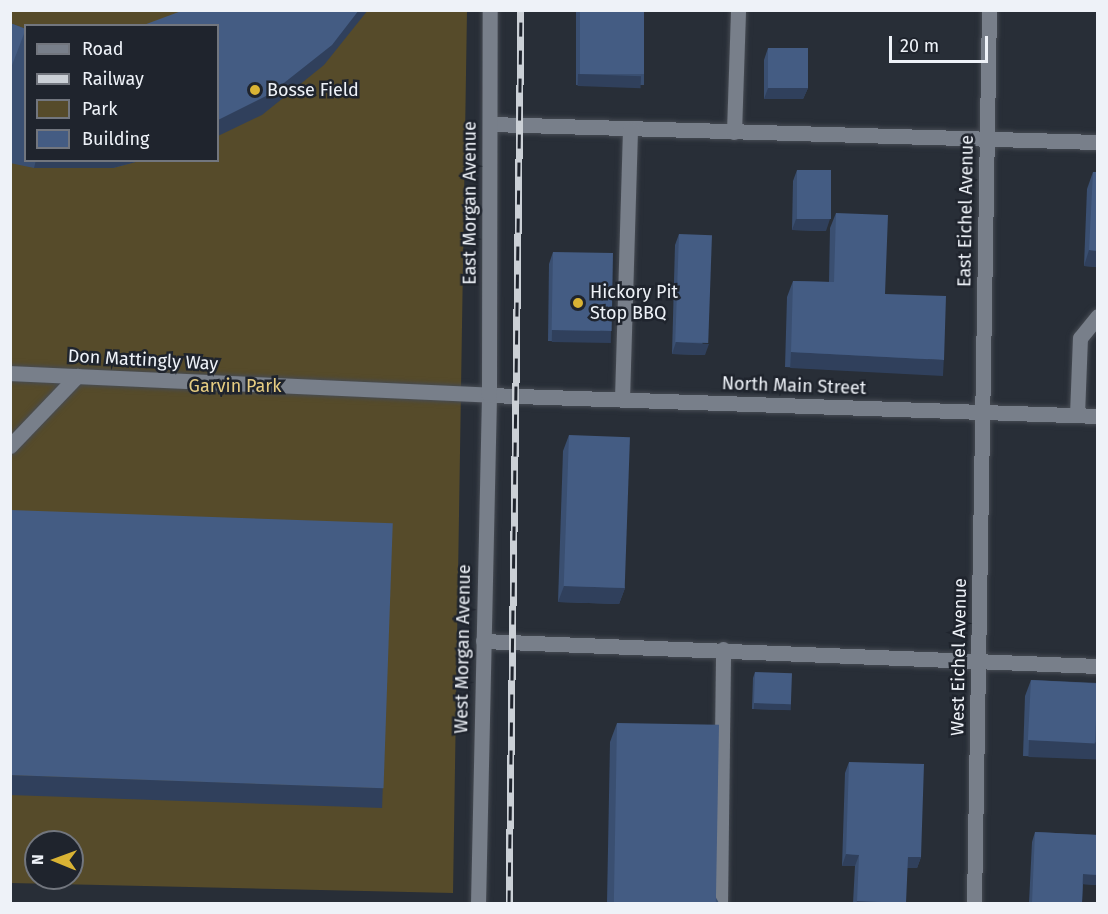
<!DOCTYPE html>
<html>
<head>
<meta charset="utf-8">
<style>
  body { margin:0 }
  #map { position:relative; width:1108px; height:914px; overflow:hidden; background:#282e37; font-family:"Fira Sans",sans-serif }
  div>[style] { position:absolute }
  .green>* { inset:0; background:#564b2a }
  .roads { filter:drop-shadow(0 0 2px #464b53) drop-shadow(0 0 2px #464b53) }
  .lane>* { height:15px; margin:-7.5px; padding:0 7.5px; transform-origin:7.5px; border-radius:7.5px; background:#787f8a }
  .street>* { height:15px; margin:-7.5px; padding:0 7.5px; transform-origin:7.5px; border-radius:7.5px; background:#787f8a }
  .secondary>* { height:15px; margin:-7.5px; padding:0 7.5px; transform-origin:7.5px; border-radius:7.5px; background:#787f8a }
  .rail>* { height:7px; margin-top:-3.5px; transform-origin:0; background:repeating-linear-gradient(90deg,#1f242d 0 14px,#cbd0d6 0 28px); box-sizing:border-box; border-block:2px solid #cbd0d6 }
  .wall>* { inset:0; background:#3a4f71; transform-origin:0 0 }
  .shaded-wall>* { inset:0; background:#30405c; transform-origin:0 0 }
  .building>* { inset:0; background:#445c83; transform-origin:0 0 }
  .dots>* { width:16px; height:16px; translate:-50% -50%; box-sizing:border-box; border:3px solid #1f242d; border-radius:50% }
  span { translate:-50% -50%; white-space:nowrap; text-align:center; line-height:1.15; -webkit-text-stroke:5px #1f242d; paint-order:stroke }
  .poi-label { font-size:18px; color:#eef2f8 }
  .left { translate:0 -50%; text-align:left }
  .street-label { font-size:18px; color:#eef2f8 }
  .park-label { font-size:18px; color:#e7cd82 }
  .frame { position:absolute; inset:0; border:12px solid #eef2f8; pointer-events:none }
  .legend { position:absolute; left:24px; top:24px; width:195px; height:138px; box-sizing:border-box; background:#1f242d; border:2px solid #72767e; margin:0; padding:8px 10px; list-style:none; font-size:18px; color:#eef2f8 }
  .legend li { display:flex; align-items:center; gap:12px; height:30px }
  .legend b { width:30px; border:2px solid #72767e }
  .north { position:absolute; left:24px; top:830px; width:60px; height:60px; box-sizing:border-box; background:#1f242d; border:2px solid #72767e; border-radius:50%; rotate:271deg; font-size:16px; font-weight:700; line-height:24px; text-align:center; color:#eef2f8 }
  .north::after { content:''; display:block; margin:auto; width:21px; height:27px; background:#d9b334; clip-path:polygon(50% 0,100% 100%,50% 72%,0 100%) }
  .scale { position:absolute; left:889px; top:36px; width:99px; height:27px; box-sizing:border-box; border:3px solid #eef2f8; border-top:0; padding-left:8px; font-size:18px; line-height:21px; white-space:nowrap; color:#eef2f8; -webkit-text-stroke:4px #1f242d; paint-order:stroke }
</style>
</head>
<body>
<div id="map">
  <div class="green">
    <div style="clip-path:polygon(evenodd,11px 11px,467px 11px,453px 893px,11px 883px,11px 11px,26px 26px,218px 26px,218px 160px,26px 160px,26px 26px,11px 11px,36px 842px,72px 842px,72px 878px,36px 878px,36px 842px)"></div>
  </div>
  <div class="roads">
    <div class="lane">
      <div style="left:490px;top:124px;width:608px;rotate:1.7deg"></div>
      <div style="left:734px;top:132px;width:122px;rotate:-88.1deg"></div>
      <div style="left:622px;top:399px;width:270px;rotate:-88.3deg"></div>
      <div style="left:1077px;top:415px;width:77px;rotate:-87.8deg"></div>
      <div style="left:1080px;top:338px;width:28px;rotate:-51deg"></div>
      <div style="left:10px;top:446px;width:97px;rotate:-46.3deg"></div>
      <div style="left:483px;top:641px;width:616px;rotate:2.33deg"></div>
      <div style="left:720px;top:904px;width:255px;rotate:-89.3deg"></div>
    </div>
    <div class="street">
      <div style="left:10px;top:373px;width:480px;rotate:2.6deg"></div>
      <div style="left:974px;top:904px;width:894px;rotate:-89.04deg"></div>
    </div>
    <div class="secondary">
      <div style="left:489px;top:395px;width:609px;rotate:1.97deg"></div>
      <div style="left:478px;top:904px;width:509px;rotate:-88.76deg"></div>
      <div style="left:489px;top:395px;width:385px;rotate:-89.9deg"></div>
    </div>
  </div>
  <div class="rail">
    <div style="left:509px;top:904px;width:894px;rotate:-89.23deg"></div>
  </div>
  <div class="wall">
    <div style="left:576px;top:10px;width:68px;height:75px"></div>
    <div style="clip-path:polygon(10px 23px,26px 29px,26px 160px,143px 160px,113px 168px,34px 168px,10px 163px)"></div>
    <div style="clip-path:polygon(768px 48px,808px 88px,803px 99px,764px 99px,764px 60px)"></div>
    <div style="clip-path:polygon(797px 170px,826px 231px,792px 230px,793px 181px)"></div>
    <div style="clip-path:polygon(1093px 172px,1098px 172px,1098px 267px,1084px 266px,1087px 189px)"></div>
    <div style="clip-path:polygon(836px 213px,885px 294px,938px 375px,785px 367px,787px 297px,793px 281px,829px 282px,830px 228px)"></div>
    <div style="clip-path:polygon(679px 234px,705px 355px,672px 354px,675px 245px)"></div>
    <div style="clip-path:polygon(553px 252px,607px 342px,548px 341px,549px 264px)"></div>
    <div style="clip-path:polygon(569px 435px,625px 588px,619px 604px,558px 602px,563px 451px)"></div>
    <div style="clip-path:polygon(755px 672px,791px 704px,789px 710px,752px 709px,753px 678px)"></div>
    <div style="clip-path:polygon(1031px 680px,1098px 683px,1098px 759px,1023px 756px,1025px 696px)"></div>
    <div style="clip-path:polygon(617px 723px,719px 903px,607px 903px,610px 742px)"></div>
    <div style="clip-path:polygon(849px 762px,921px 857px,917px 868px,907px 868px,905px 903px,853px 903px,855px 866px,842px 866px,845px 773px)"></div>
    <div style="clip-path:polygon(1035px 832px,1098px 835px,1098px 885px,1083px 884px,1082px 903px,1029px 903px,1032px 842px)"></div>
  </div>
  <div class="shaded-wall">
    <div style="clip-path:polygon(359px 10px,368px 10px,324px 65px,262px 115px,218px 136px,218px 120px)"></div>
    <div style="left:578px;top:74px;width:63px;height:12px;rotate:2deg"></div>
    <div style="clip-path:polygon(768px 88px,808px 88px,803px 99px,764px 99px)"></div>
    <div style="clip-path:polygon(36px 160px,143px 160px,113px 168px,34px 168px)"></div>
    <div style="clip-path:polygon(796px 219px,830px 219px,826px 231px,792px 230px)"></div>
    <div style="clip-path:polygon(1089px 250px,1098px 251px,1098px 267px,1084px 266px)"></div>
    <div style="left:552px;top:330px;width:59px;height:12px;rotate:1deg"></div>
    <div style="clip-path:polygon(676px 342px,709px 344px,705px 355px,672px 354px)"></div>
    <div style="left:791px;top:352px;width:153px;height:16px;rotate:3deg"></div>
    <div style="clip-path:polygon(564px 586px,625px 588px,619px 604px,558px 602px)"></div>
    <div style="left:754px;top:703px;width:37px;height:6px;rotate:2deg"></div>
    <div style="left:1029px;top:740px;width:69px;height:17px;rotate:2deg"></div>
    <div style="left:10px;top:775px;width:373px;height:20px;rotate:2deg"></div>
    <div style="clip-path:polygon(846px 854px,859px 855px,855px 866px,842px 866px)"></div>
    <div style="clip-path:polygon(908px 857px,921px 857px,917px 868px,904px 868px)"></div>
    <div style="clip-path:polygon(1083px 874px,1098px 875px,1098px 885px,1079px 884px)"></div>
    <div style="clip-path:polygon(857px 901px,906px 903px,856px 903px)"></div>
  </div>
  <div class="building">
    <div style="clip-path:polygon(184px 10px,359px 10px,332px 45px,270px 94px,218px 120px,218px 26px,141px 26px)"></div>
    <div style="left:580px;top:10px;width:64px;height:64px"></div>
    <div style="left:10px;top:23px;width:17px;height:118px;rotate:21deg"></div>
    <div style="left:768px;top:48px;width:40px;height:40px"></div>
    <div style="left:797px;top:170px;width:34px;height:49px"></div>
    <div style="clip-path:polygon(1093px 172px,1098px 172px,1098px 251px,1089px 250px)"></div>
    <div style="clip-path:polygon(836px 213px,888px 215px,885px 294px,946px 296px,944px 360px,791px 352px,793px 281px,834px 282px)"></div>
    <div style="left:679px;top:234px;width:33px;height:108px;rotate:2deg"></div>
    <div style="left:553px;top:252px;width:60px;height:78px;rotate:1deg"></div>
    <div style="left:569px;top:435px;width:61px;height:151px;rotate:2deg"></div>
    <div style="left:10px;top:510px;width:383px;height:265px;rotate:2deg"></div>
    <div style="left:755px;top:672px;width:37px;height:31px;rotate:2deg"></div>
    <div style="left:1031px;top:680px;width:67px;height:60px;rotate:3deg"></div>
    <div style="left:617px;top:723px;width:102px;height:180px;rotate:1deg"></div>
    <div style="clip-path:polygon(849px 762px,924px 764px,921px 857px,908px 857px,906px 903px,857px 901px,859px 855px,846px 854px)"></div>
    <div style="clip-path:polygon(1035px 832px,1098px 835px,1098px 875px,1083px 874px,1082px 903px,1032px 903px)"></div>
  </div>
  <div class="dots">
    <div style="left:255px;top:90px;background:#d9b334"></div>
    <div style="left:578px;top:303px;background:#d9b334"></div>
  </div>
  <div class="poi-label">
    <span class="left" style="left:267px;top:90px">Bosse Field</span>
    <span class="left" style="left:590px;top:303px">Hickory Pit<br>Stop BBQ</span>
  </div>
  <div class="street-label">
    <span style="left:470px;top:203px;rotate:-90deg">East Morgan Avenue</span>
    <span style="left:966px;top:211px;rotate:-89deg">East Eichel Avenue</span>
    <span style="left:143px;top:360px;rotate:3deg">Don Mattingly Way</span>
    <span style="left:794px;top:386px;rotate:2deg">North Main Street</span>
    <span style="left:463px;top:649px;rotate:-89deg">West Morgan Avenue</span>
    <span style="left:959px;top:657px;rotate:-89deg">West Eichel Avenue</span>
  </div>
  <div class="park-label">
    <span style="left:235px;top:386px">Garvin Park</span>
  </div>
  <div class="frame"></div>
  <ul class="legend">
  <li><b style="height:8px;background:#787f8a"></b>Road</li>
  <li><b style="height:8px;background:#cbd0d6"></b>Railway</li>
  <li><b style="height:16px;background:#564b2a"></b>Park</li>
  <li><b style="height:16px;background:#445c83"></b>Building</li>
  </ul>
  <div class="north">N</div>
  <div class="scale">20 m</div>
</div>
</body>
</html>
